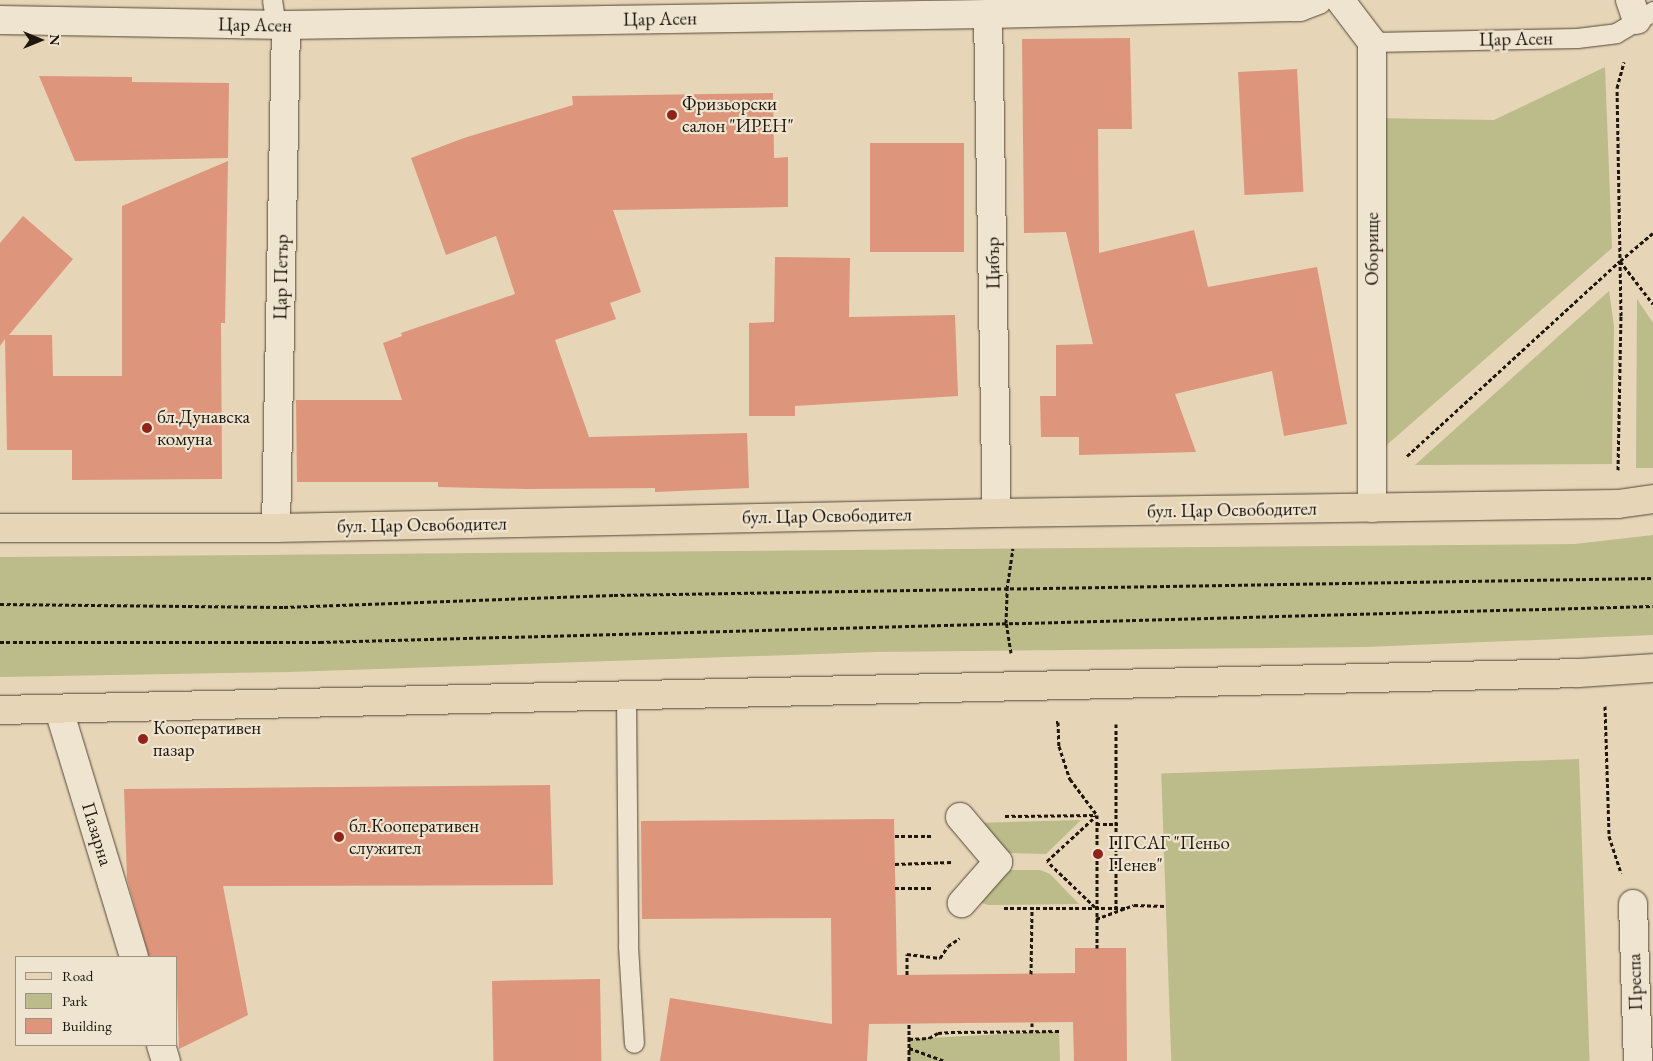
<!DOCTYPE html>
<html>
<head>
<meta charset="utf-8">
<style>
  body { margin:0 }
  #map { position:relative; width:1653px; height:1061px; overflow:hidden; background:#e6d5b6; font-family:"EB Garamond",serif }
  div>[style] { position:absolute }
  .green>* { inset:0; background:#bbbc8a; transform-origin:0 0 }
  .building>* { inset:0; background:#dd957b; transform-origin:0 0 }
  .path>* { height:3px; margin-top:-1.5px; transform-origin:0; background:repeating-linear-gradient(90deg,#1f170e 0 4px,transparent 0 6.5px) }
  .roads { filter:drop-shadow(0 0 1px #514638) drop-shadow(0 0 1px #514638) }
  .lane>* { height:19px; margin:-9.5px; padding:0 9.5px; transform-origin:9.5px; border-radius:9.5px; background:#efe4d0 }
  .street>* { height:28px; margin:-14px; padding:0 14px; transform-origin:14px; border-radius:14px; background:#efe4d0 }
  .primary>* { height:28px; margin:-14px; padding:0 14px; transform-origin:14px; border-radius:14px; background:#e6d5b6 }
  .dots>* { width:14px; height:14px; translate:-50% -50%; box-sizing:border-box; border:2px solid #efe4d0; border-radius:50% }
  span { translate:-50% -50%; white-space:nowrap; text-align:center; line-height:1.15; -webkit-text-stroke:4.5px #efe4d0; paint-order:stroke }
  .street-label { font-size:19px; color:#1f170e }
  .poi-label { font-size:19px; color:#1f170e }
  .left { translate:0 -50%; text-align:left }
  .legend { position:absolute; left:15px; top:956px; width:162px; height:90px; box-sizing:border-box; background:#efe4d0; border:1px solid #9c9282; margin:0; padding:6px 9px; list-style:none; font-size:15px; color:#1f170e }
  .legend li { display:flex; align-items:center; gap:10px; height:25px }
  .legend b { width:25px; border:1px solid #9c9282 }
  .north { position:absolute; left:15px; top:15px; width:50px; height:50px; -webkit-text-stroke:4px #efe4d0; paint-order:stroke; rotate:90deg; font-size:14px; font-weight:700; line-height:20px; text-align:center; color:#1f170e }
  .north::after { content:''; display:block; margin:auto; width:18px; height:22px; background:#1f170e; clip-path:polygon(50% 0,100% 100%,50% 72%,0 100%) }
</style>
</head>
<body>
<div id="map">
  <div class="green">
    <div style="clip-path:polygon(1605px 67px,1612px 248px,1374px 456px,1371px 118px,1494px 120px)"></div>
    <div style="clip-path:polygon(1609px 291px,1614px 326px,1612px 464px,1415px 465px)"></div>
    <div style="clip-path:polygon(1637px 299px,1653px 323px,1653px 468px,1636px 468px)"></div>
    <div style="clip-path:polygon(1653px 535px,1653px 635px,1366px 647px,876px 652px,289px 672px,0 677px,0 557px,1575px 544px)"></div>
    <div style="left:1579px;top:759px;width:302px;height:418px;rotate:88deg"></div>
    <div style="clip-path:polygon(1081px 820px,1046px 854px,1002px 853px,975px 823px)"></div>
    <div style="clip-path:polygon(1004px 870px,1040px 870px,1050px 874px,1079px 904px,988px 905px,972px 900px)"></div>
    <div style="clip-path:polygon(1059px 1031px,1060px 1061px,909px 1061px,909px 1039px)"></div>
  </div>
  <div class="building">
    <div style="clip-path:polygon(1130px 38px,1132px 129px,1098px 129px,1099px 253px,1194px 230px,1208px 287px,1317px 267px,1347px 424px,1284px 436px,1272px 371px,1175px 394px,1196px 452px,1079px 455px,1079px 437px,1041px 437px,1040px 396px,1056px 396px,1056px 345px,1093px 344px,1066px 232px,1024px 233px,1022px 39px)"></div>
    <div style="left:1297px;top:69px;width:123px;height:59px;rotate:87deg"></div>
    <div style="clip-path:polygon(39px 76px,132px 77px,132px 82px,229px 83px,228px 158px,75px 161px)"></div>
    <div style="clip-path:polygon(773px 93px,774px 158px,788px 157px,788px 207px,613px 210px,641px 292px,610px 303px,616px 319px,555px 340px,589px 437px,747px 433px,749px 488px,655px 492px,655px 488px,526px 489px,438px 487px,438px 482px,297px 482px,296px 400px,402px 400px,383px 343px,402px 336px,401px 333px,515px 294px,496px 236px,446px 255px,411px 158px,464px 138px,573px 105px,572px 96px)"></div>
    <div style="left:870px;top:143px;width:94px;height:109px"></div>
    <div style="clip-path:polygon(228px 161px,225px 323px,221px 323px,222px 479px,72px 480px,72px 450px,7px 450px,5px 339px,0 346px,0 243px,23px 216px,73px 259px,9px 335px,52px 335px,53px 376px,122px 376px,122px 206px)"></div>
    <div style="clip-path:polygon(775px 257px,850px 258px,849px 317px,955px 315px,958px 396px,795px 406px,795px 416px,749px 416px,749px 323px,774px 322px)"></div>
    <div style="clip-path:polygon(550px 785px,553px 885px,223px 886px,248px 1015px,179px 1049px,176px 957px,149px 957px,127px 879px,124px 789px)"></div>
    <div style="clip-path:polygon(894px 819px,897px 975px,1075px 973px,1075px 948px,1126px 948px,1127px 1061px,1074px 1061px,1073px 1022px,869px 1024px,867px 1061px,660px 1061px,670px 998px,832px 1024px,831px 918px,642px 919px,641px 821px)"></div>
    <div style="left:600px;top:979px;width:82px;height:108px;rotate:89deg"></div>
  </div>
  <div class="path">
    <div style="left:1653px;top:233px;width:43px;rotate:139.7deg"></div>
    <div style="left:1620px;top:261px;width:54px;rotate:52.5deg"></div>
    <div style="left:1407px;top:456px;width:289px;rotate:-42.5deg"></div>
    <div style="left:1618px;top:470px;width:154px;rotate:-88.9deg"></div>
    <div style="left:1621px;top:316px;width:228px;rotate:-91deg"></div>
    <div style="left:1617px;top:88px;width:27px;rotate:-75deg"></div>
    <div style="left:0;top:604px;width:284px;rotate:0.6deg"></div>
    <div style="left:284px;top:607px;width:330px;rotate:-2.1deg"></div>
    <div style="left:614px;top:595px;width:1039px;rotate:-0.94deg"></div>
    <div style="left:0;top:642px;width:320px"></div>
    <div style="left:320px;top:642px;width:1333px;rotate:-1.55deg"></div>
    <div style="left:1011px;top:653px;width:30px;rotate:-99deg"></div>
    <div style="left:1006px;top:623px;width:34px;rotate:-88deg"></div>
    <div style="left:1007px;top:589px;width:41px;rotate:-81.7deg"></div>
    <div style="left:1605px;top:706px;width:130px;rotate:88.2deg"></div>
    <div style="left:1609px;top:836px;width:39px;rotate:72deg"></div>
    <div style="left:1056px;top:722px;width:2px"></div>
    <div style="left:1058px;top:722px;width:24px;rotate:88deg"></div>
    <div style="left:1059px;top:746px;width:35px;rotate:72deg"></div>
    <div style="left:1070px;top:779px;width:45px;rotate:53.1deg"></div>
    <div style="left:1097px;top:815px;width:133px;rotate:90deg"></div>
    <div style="left:1116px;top:724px;width:184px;rotate:90deg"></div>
    <div style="left:1005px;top:816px;width:91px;rotate:-0.6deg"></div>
    <div style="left:1096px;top:824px;width:22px"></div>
    <div style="left:895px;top:836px;width:37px"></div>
    <div style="left:895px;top:864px;width:57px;rotate:-2deg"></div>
    <div style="left:895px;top:888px;width:37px"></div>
    <div style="left:1095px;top:907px;width:66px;rotate:-136.2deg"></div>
    <div style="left:1047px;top:861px;width:67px;rotate:-42.6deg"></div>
    <div style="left:1004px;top:908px;width:122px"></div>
    <div style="left:1096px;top:919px;width:40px;rotate:-20.2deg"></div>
    <div style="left:1134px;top:905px;width:31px;rotate:2deg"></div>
    <div style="left:1031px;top:974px;width:66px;rotate:-89.1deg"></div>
    <div style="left:907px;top:975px;width:21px;rotate:-90deg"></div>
    <div style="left:907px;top:954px;width:33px;rotate:7deg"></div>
    <div style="left:940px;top:958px;width:14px;rotate:-56deg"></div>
    <div style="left:948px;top:946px;width:14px;rotate:-34deg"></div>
    <div style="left:1032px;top:1023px;width:8px;rotate:90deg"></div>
    <div style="left:909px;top:1024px;width:37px;rotate:90deg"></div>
    <div style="left:909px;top:1039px;width:20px;rotate:-3deg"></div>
    <div style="left:929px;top:1038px;width:10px;rotate:-29deg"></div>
    <div style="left:938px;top:1033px;width:13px;rotate:-4deg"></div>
    <div style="left:951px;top:1032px;width:108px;rotate:-0.5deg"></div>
    <div style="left:909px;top:1048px;width:37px;rotate:20deg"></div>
  </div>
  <div class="roads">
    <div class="lane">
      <div style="left:272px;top:0;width:25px;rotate:81deg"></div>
      <div style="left:1372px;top:42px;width:205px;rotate:-1.1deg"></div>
      <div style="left:1577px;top:38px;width:39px;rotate:-7deg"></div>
      <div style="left:1616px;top:33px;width:43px;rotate:-30.7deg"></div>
      <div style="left:626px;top:696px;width:250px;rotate:89.5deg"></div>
      <div style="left:628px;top:946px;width:97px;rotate:86.5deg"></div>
    </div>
    <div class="street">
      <div style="left:1340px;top:0;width:53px;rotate:52.7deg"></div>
      <div style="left:1372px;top:42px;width:466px;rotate:90deg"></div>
      <div style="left:1630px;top:0;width:21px;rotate:71deg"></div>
      <div style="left:988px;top:14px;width:499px;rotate:89deg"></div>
      <div style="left:0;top:20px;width:286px;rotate:1deg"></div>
      <div style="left:286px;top:25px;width:702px;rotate:-0.9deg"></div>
      <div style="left:988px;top:14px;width:312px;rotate:-1.3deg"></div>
      <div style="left:1300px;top:7px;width:19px;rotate:-21deg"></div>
      <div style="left:276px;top:528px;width:503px;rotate:-88.86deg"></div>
      <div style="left:59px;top:710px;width:258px;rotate:73.1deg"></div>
      <div style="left:960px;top:817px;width:59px;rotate:49.8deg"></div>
      <div style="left:998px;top:862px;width:55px;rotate:131.3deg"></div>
      <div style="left:1633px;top:904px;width:157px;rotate:88.2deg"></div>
      <div style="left:161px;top:1045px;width:17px;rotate:73deg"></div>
    </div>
    <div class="primary">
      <div style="left:0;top:528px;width:276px"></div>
      <div style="left:276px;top:528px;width:721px;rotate:-1.19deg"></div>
      <div style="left:997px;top:513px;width:621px;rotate:-0.83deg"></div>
      <div style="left:1618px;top:504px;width:35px;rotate:-8deg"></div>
      <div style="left:0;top:710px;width:1578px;rotate:-1.34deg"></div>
      <div style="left:1578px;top:673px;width:75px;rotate:-3.8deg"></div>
    </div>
  </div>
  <div class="dots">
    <div style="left:672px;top:115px;background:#8f2418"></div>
    <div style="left:147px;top:428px;background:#8f2418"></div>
    <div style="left:143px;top:739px;background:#8f2418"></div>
    <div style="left:339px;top:837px;background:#8f2418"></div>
    <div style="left:1098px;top:854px;background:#8f2418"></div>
  </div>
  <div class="street-label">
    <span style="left:660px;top:19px;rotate:-1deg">Цар Асен</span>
    <span style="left:255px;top:25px;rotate:1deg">Цар Асен</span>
    <span style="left:1516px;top:39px;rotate:-1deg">Цар Асен</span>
    <span style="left:1372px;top:249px;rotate:-90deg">Оборище</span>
    <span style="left:993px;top:263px;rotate:-91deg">Цибър</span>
    <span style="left:281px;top:277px;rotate:-89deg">Цар Петър</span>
    <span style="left:1232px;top:510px;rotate:-1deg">бул. Цар Освободител</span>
    <span style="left:827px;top:516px;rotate:-1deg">бул. Цар Освободител</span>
    <span style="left:422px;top:525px;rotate:-1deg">бул. Цар Освободител</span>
    <span style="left:97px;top:834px;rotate:73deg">Пазарна</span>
    <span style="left:1635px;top:982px;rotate:-92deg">Преспа</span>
  </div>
  <div class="poi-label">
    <span class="left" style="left:682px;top:115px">Фризьорски<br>салон "ИРЕН"</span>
    <span class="left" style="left:157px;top:428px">бл.Дунавска<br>комуна</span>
    <span class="left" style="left:153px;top:739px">Кооперативен<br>пазар</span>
    <span class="left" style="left:349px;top:837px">бл.Кооперативен<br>служител</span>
    <span class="left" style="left:1108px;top:854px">ПГСАГ "Пеньо<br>Пенев"</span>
  </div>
  <ul class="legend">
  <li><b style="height:6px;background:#e6d5b6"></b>Road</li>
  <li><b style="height:14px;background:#bbbc8a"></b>Park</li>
  <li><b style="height:14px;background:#dd957b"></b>Building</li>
  </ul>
  <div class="north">N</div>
</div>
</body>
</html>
